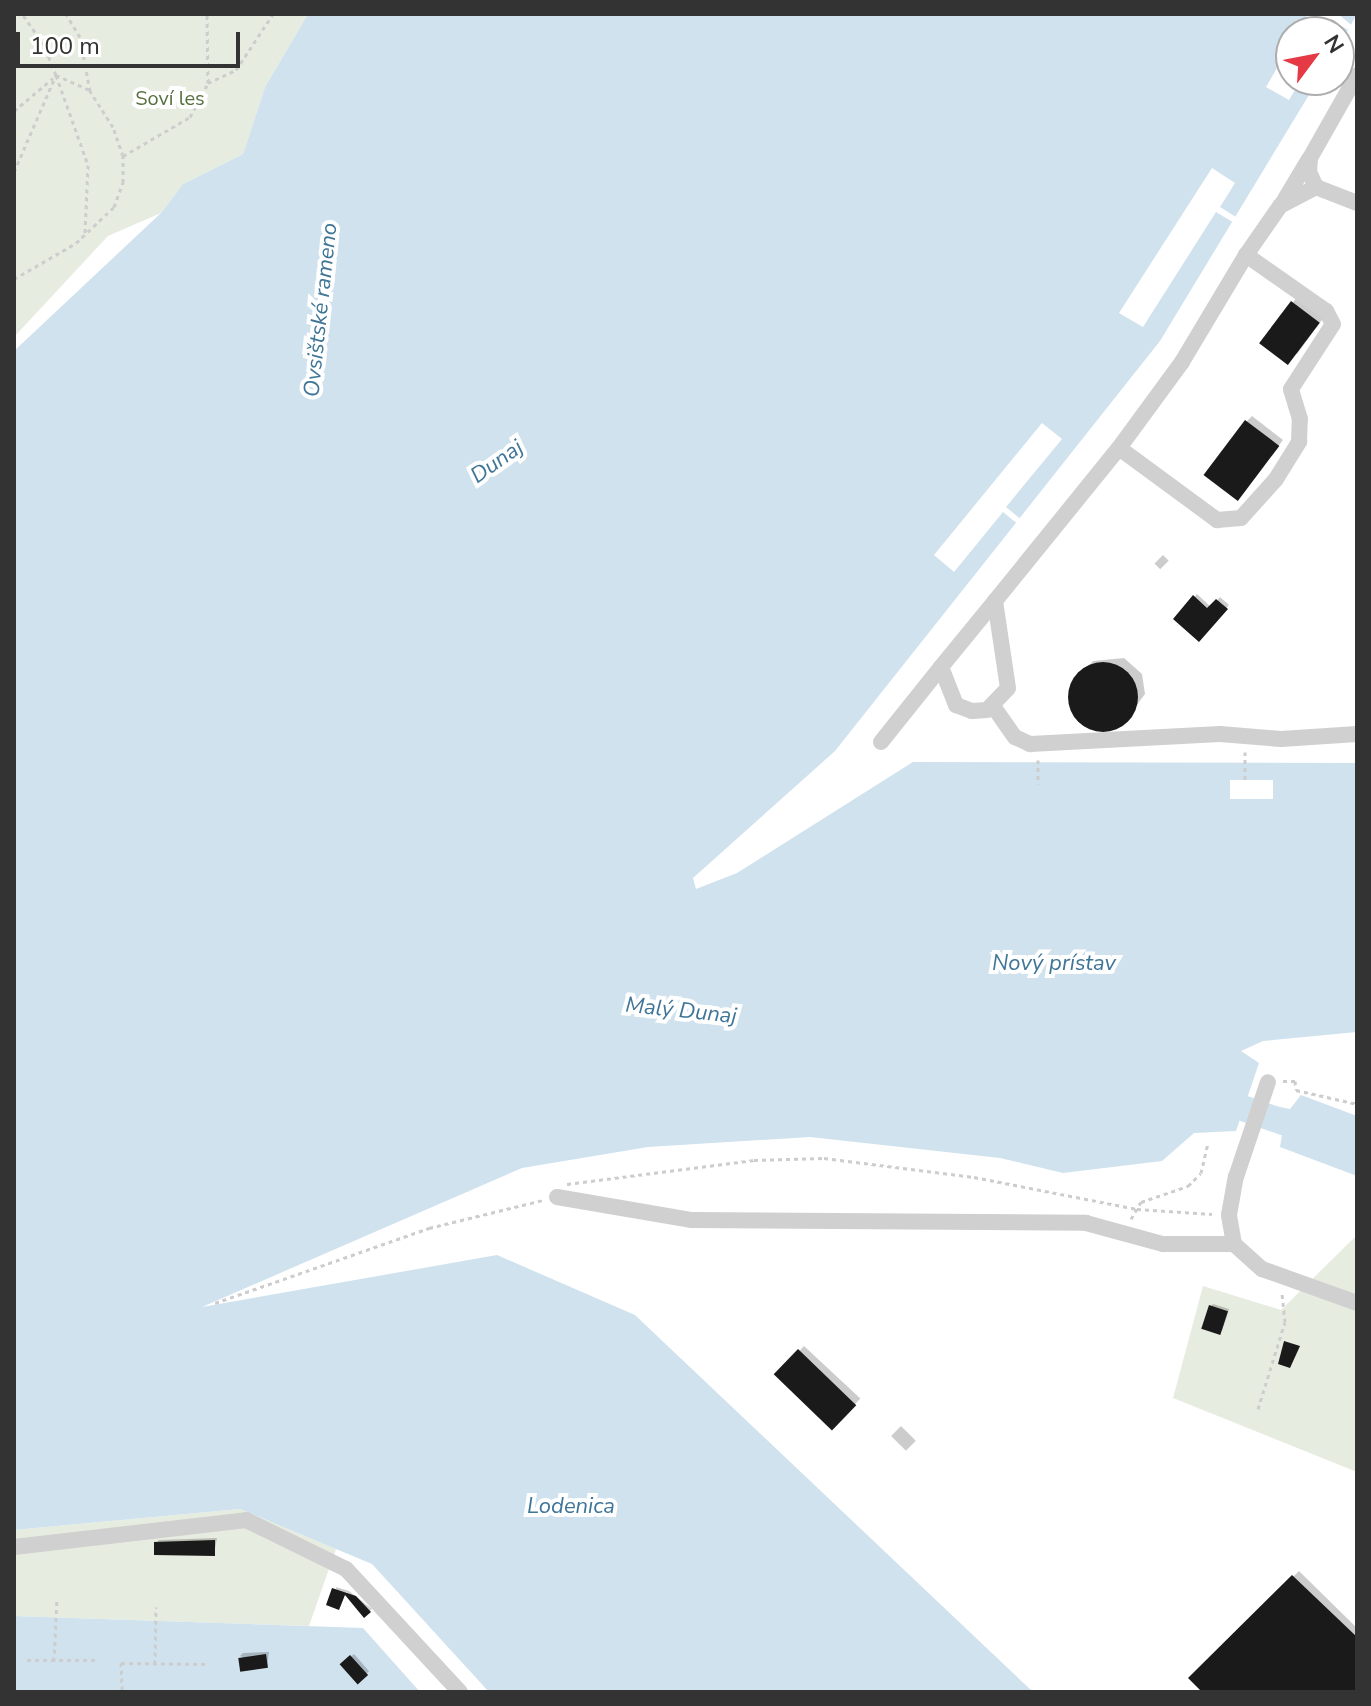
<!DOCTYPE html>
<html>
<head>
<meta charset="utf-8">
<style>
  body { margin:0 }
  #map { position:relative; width:1371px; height:1706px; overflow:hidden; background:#fff; font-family:"Nunito Sans",sans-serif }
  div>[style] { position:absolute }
  .green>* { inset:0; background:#e6ecdf }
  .water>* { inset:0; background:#cfe2ee }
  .pier>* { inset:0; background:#fff; transform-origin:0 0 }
  .shadow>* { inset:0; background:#0003; transform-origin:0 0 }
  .river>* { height:26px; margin:-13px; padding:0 13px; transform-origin:13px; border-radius:13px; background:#cfe2ee }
  .building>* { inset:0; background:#1a1a1a; transform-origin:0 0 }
  .round { border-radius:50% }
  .path>* { height:3px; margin-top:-1.5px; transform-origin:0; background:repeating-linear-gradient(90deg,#cdcdcd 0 4px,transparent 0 8px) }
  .minor>* { height:16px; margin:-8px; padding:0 8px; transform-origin:8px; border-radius:8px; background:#d0d0d0 }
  span { translate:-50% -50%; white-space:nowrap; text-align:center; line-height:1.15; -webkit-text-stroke:8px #fff; paint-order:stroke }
  .park-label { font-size:20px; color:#56703f }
  .water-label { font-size:22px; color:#3f7597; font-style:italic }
  .frame { position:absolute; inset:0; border:16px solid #333; pointer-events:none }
  .north { position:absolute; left:1275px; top:16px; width:80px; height:80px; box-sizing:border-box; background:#fff; border:2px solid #adadad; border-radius:50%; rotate:58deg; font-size:22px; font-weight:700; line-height:32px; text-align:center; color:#333 }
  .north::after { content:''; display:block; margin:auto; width:28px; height:36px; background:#e63946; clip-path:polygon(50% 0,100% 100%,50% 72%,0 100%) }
  .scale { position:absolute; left:16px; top:32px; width:224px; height:36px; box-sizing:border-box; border:4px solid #333; border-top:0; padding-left:10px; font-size:24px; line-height:28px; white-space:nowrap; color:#333; -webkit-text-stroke:6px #fff; paint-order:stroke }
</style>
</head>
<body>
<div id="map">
  <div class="green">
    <div style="clip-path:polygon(14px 14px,308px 14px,265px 87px,243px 154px,183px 184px,161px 213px,108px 236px,14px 337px)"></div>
    <div style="clip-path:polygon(1357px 1235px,1357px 1472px,1173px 1398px,1203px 1286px,1281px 1310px)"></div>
    <div style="clip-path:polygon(240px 1509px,336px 1549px,309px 1626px,14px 1616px,14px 1530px)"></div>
  </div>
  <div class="water">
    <div style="clip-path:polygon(308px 14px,1357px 14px,1339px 46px,1339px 32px,1291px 32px,1291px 80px,1318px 80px,1160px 341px,835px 751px,693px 878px,696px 889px,737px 873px,913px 762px,1357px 763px,1357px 1032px,1263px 1041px,1241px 1051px,1259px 1063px,1236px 1131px,1194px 1133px,1162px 1161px,1063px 1173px,1000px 1158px,810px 1137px,648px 1147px,522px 1168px,202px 1307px,497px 1255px,635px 1315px,1033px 1692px,489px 1692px,372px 1564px,240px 1509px,14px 1530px,14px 351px,161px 213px,183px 184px,243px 154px,265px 87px)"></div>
    <div style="clip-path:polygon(1301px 1095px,1357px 1116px,1357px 1176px,1280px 1147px,1282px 1135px,1266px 1129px,1275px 1106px,1290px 1109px)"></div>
    <div style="clip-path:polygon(14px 1616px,363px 1628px,420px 1692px,14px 1692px)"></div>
  </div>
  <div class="pier">
    <div style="clip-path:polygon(1308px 14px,1338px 14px,1355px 28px,1352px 32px,1334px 22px,1328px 32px,1298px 32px)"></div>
    <div style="clip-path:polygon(1291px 44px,1291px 80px,1301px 80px,1289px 100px,1266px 87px)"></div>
    <div style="clip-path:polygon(1212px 168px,1235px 183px,1220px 207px,1239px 219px,1236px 224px,1216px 212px,1143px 327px,1119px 313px)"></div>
    <div style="clip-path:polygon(1042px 423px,1062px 439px,1006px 507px,1023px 521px,1019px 525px,1003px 512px,954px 572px,934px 555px)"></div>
    <div style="left:1230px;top:780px;width:43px;height:19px"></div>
  </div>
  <div class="shadow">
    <div style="clip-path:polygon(1297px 297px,1324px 317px,1297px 354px,1280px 357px,1263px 344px)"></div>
    <div style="clip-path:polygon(1252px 416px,1283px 440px,1243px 494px,1247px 421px)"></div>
    <div style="left:1163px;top:555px;width:8px;height:12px;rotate:45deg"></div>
    <div style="clip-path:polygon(1197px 594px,1211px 607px,1220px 597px,1229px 605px,1199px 639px,1176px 619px)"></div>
    <div style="clip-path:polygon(1124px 658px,1142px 674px,1145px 694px,1122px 725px,1090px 728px,1075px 715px,1072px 686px,1093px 661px)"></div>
    <div style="clip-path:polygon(1213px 1304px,1229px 1309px,1222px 1331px,1211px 1306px)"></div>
    <div style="left:804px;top:1346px;width:77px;height:40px;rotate:43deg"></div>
    <div style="left:901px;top:1426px;width:21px;height:14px;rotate:45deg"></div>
    <div style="clip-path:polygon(217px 1538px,214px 1554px,156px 1543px,159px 1540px)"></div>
    <div style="clip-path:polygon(1299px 1571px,1357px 1628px,1357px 1692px,1205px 1692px,1190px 1678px)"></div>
    <div style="clip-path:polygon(336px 1587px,349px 1591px,372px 1609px,364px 1616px,346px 1592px,339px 1608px)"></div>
    <div style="clip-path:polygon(269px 1652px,267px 1666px,240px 1656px,243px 1653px)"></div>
    <div style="left:354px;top:1654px;width:23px;height:16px;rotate:49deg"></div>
  </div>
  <div class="river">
    <div style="left:1231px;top:1104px;width:133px;rotate:19.2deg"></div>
  </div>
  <div class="building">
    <div style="left:1291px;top:301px;width:36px;height:53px;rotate:37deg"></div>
    <div style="left:1245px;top:420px;width:43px;height:69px;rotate:37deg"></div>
    <div style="clip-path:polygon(1193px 595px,1207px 608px,1216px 599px,1228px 609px,1199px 642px,1173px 619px)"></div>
    <div class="round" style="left:1068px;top:662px;width:70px;height:70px"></div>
    <div style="left:1209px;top:1305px;width:20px;height:25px;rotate:18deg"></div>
    <div style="clip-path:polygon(1284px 1341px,1300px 1346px,1290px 1368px,1278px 1364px)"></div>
    <div style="left:798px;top:1349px;width:81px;height:35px;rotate:44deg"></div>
    <div style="clip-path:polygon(215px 1540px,215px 1556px,154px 1555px,154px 1542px)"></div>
    <div style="clip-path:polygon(1292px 1575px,1357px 1637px,1357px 1692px,1202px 1692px,1188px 1678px)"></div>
    <div style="clip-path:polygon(332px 1588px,356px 1596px,371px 1612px,364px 1618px,345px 1595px,339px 1610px,326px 1605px)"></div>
    <div style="left:266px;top:1654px;width:14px;height:28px;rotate:82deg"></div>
    <div style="left:350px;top:1655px;width:27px;height:14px;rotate:48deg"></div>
  </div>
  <div class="path">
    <div style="left:56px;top:75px;width:96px;rotate:70.4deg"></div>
    <div style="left:88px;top:165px;width:68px;rotate:92.5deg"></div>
    <div style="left:56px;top:75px;width:36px;rotate:24deg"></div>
    <div style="left:208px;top:83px;width:31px;rotate:-25deg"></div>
    <div style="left:236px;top:70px;width:67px;rotate:-56.5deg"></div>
    <div style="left:14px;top:111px;width:51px;rotate:-40.2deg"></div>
    <div style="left:123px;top:156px;width:78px;rotate:-30.2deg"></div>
    <div style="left:190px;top:117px;width:38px;rotate:-62deg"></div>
    <div style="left:208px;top:83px;width:69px;rotate:-90.8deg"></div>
    <div style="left:14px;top:172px;width:106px;rotate:-66.6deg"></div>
    <div style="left:56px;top:75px;width:32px;rotate:-112deg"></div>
    <div style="left:44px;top:45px;width:38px;rotate:-125deg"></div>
    <div style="left:14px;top:279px;width:72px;rotate:-30.1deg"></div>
    <div style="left:76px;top:243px;width:52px;rotate:-43.5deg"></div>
    <div style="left:114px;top:207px;width:27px;rotate:-70deg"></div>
    <div style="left:123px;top:182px;width:26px;rotate:-90deg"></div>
    <div style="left:123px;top:156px;width:31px;rotate:-109deg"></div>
    <div style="left:113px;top:127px;width:43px;rotate:-122.6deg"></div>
    <div style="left:90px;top:91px;width:55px;rotate:-100.5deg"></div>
    <div style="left:80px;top:37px;width:27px;rotate:-121deg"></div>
    <div style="left:1245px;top:752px;width:28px;rotate:90deg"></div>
    <div style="left:1038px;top:760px;width:24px;rotate:90deg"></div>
    <div style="left:1283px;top:1081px;width:12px"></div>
    <div style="left:1295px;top:1081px;width:9px;rotate:84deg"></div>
    <div style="left:1296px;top:1090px;width:63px;rotate:12.9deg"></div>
    <div style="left:567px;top:1184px;width:189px;rotate:-7.3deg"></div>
    <div style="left:754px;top:1160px;width:70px;rotate:-1.6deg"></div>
    <div style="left:824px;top:1158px;width:151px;rotate:7.2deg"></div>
    <div style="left:974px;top:1177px;width:166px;rotate:11.1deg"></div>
    <div style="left:1137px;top:1209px;width:75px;rotate:3.8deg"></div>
    <div style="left:1131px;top:1219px;width:20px;rotate:-60deg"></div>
    <div style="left:1141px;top:1202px;width:50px;rotate:-18.8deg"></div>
    <div style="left:1188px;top:1186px;width:18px;rotate:-45deg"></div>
    <div style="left:1201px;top:1173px;width:32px;rotate:-77deg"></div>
    <div style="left:215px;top:1303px;width:227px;rotate:-19.3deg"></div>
    <div style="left:429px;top:1228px;width:117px;rotate:-13.8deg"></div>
    <div style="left:1258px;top:1409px;width:91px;rotate:-72.8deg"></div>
    <div style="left:1285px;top:1322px;width:29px;rotate:-96deg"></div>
    <div style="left:27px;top:1660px;width:68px"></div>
    <div style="left:54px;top:1661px;width:63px;rotate:-87.3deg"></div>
    <div style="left:155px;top:1664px;width:57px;rotate:-89deg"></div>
    <div style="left:122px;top:1690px;width:27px;rotate:-92deg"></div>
    <div style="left:121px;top:1663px;width:88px;rotate:0.7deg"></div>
  </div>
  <div class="minor">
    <div style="left:1357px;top:75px;width:95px;rotate:119.5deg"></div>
    <div style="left:1310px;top:158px;width:14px;rotate:94deg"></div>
    <div style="left:1309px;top:172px;width:17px;rotate:65deg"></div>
    <div style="left:1316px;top:187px;width:44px;rotate:21.3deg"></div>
    <div style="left:1282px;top:204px;width:52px;rotate:-59deg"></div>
    <div style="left:1246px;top:255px;width:125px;rotate:120.9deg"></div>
    <div style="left:1182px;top:362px;width:107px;rotate:126.2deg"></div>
    <div style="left:1119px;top:448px;width:122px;rotate:36.3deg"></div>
    <div style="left:1217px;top:520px;width:24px;rotate:-5deg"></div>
    <div style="left:1241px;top:518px;width:52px;rotate:-48.1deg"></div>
    <div style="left:1276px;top:479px;width:44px;rotate:-58.1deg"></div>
    <div style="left:1299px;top:442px;width:23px;rotate:-88deg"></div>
    <div style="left:1300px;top:419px;width:31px;rotate:-107deg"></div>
    <div style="left:1291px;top:389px;width:77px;rotate:-57.1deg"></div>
    <div style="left:1333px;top:324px;width:15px;rotate:-118deg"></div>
    <div style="left:1326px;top:311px;width:98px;rotate:-145deg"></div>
    <div style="left:1246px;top:255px;width:60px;rotate:-55.2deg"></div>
    <div style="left:1280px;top:206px;width:41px;rotate:-27.8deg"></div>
    <div style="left:995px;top:601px;width:85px;rotate:129.3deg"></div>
    <div style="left:941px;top:667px;width:41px;rotate:68.5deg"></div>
    <div style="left:956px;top:705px;width:17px;rotate:21deg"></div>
    <div style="left:972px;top:711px;width:15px;rotate:-4deg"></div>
    <div style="left:987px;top:710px;width:30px;rotate:-46deg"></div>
    <div style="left:1008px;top:688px;width:88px;rotate:-98.5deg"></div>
    <div style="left:995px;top:601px;width:197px;rotate:-51deg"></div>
    <div style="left:993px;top:706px;width:38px;rotate:55deg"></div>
    <div style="left:1015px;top:737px;width:17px;rotate:25deg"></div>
    <div style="left:1030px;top:744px;width:190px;rotate:-3deg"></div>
    <div style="left:1220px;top:734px;width:61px;rotate:4.7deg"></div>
    <div style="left:1281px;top:739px;width:76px;rotate:-3.8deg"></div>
    <div style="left:881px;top:742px;width:96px;rotate:-51.3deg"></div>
    <div style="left:557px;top:1197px;width:137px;rotate:9.7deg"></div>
    <div style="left:692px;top:1220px;width:394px;rotate:0.4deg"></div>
    <div style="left:1086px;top:1223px;width:80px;rotate:15.3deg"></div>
    <div style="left:1163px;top:1244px;width:71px"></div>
    <div style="left:1234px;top:1244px;width:38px;rotate:42deg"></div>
    <div style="left:1262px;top:1269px;width:101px;rotate:19.7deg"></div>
    <div style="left:1234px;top:1244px;width:29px;rotate:-100deg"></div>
    <div style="left:1229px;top:1215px;width:39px;rotate:-80deg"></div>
    <div style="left:1236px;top:1177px;width:100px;rotate:-71.4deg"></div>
    <div style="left:14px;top:1547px;width:234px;rotate:-6.6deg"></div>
    <div style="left:246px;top:1520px;width:111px;rotate:26.1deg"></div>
    <div style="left:346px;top:1569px;width:168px;rotate:47.2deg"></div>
  </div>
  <div class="park-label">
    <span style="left:170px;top:98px">Soví les</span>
  </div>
  <div class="water-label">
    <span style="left:321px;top:310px;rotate:-84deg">Ovsištské rameno</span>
    <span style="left:497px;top:462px;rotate:-35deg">Dunaj</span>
    <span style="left:1054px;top:964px">Nový prístav</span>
    <span style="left:681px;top:1011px;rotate:6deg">Malý Dunaj</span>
    <span style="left:571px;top:1507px">Lodenica</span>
  </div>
  <div class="frame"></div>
  <div class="north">N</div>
  <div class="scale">100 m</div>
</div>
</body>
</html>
